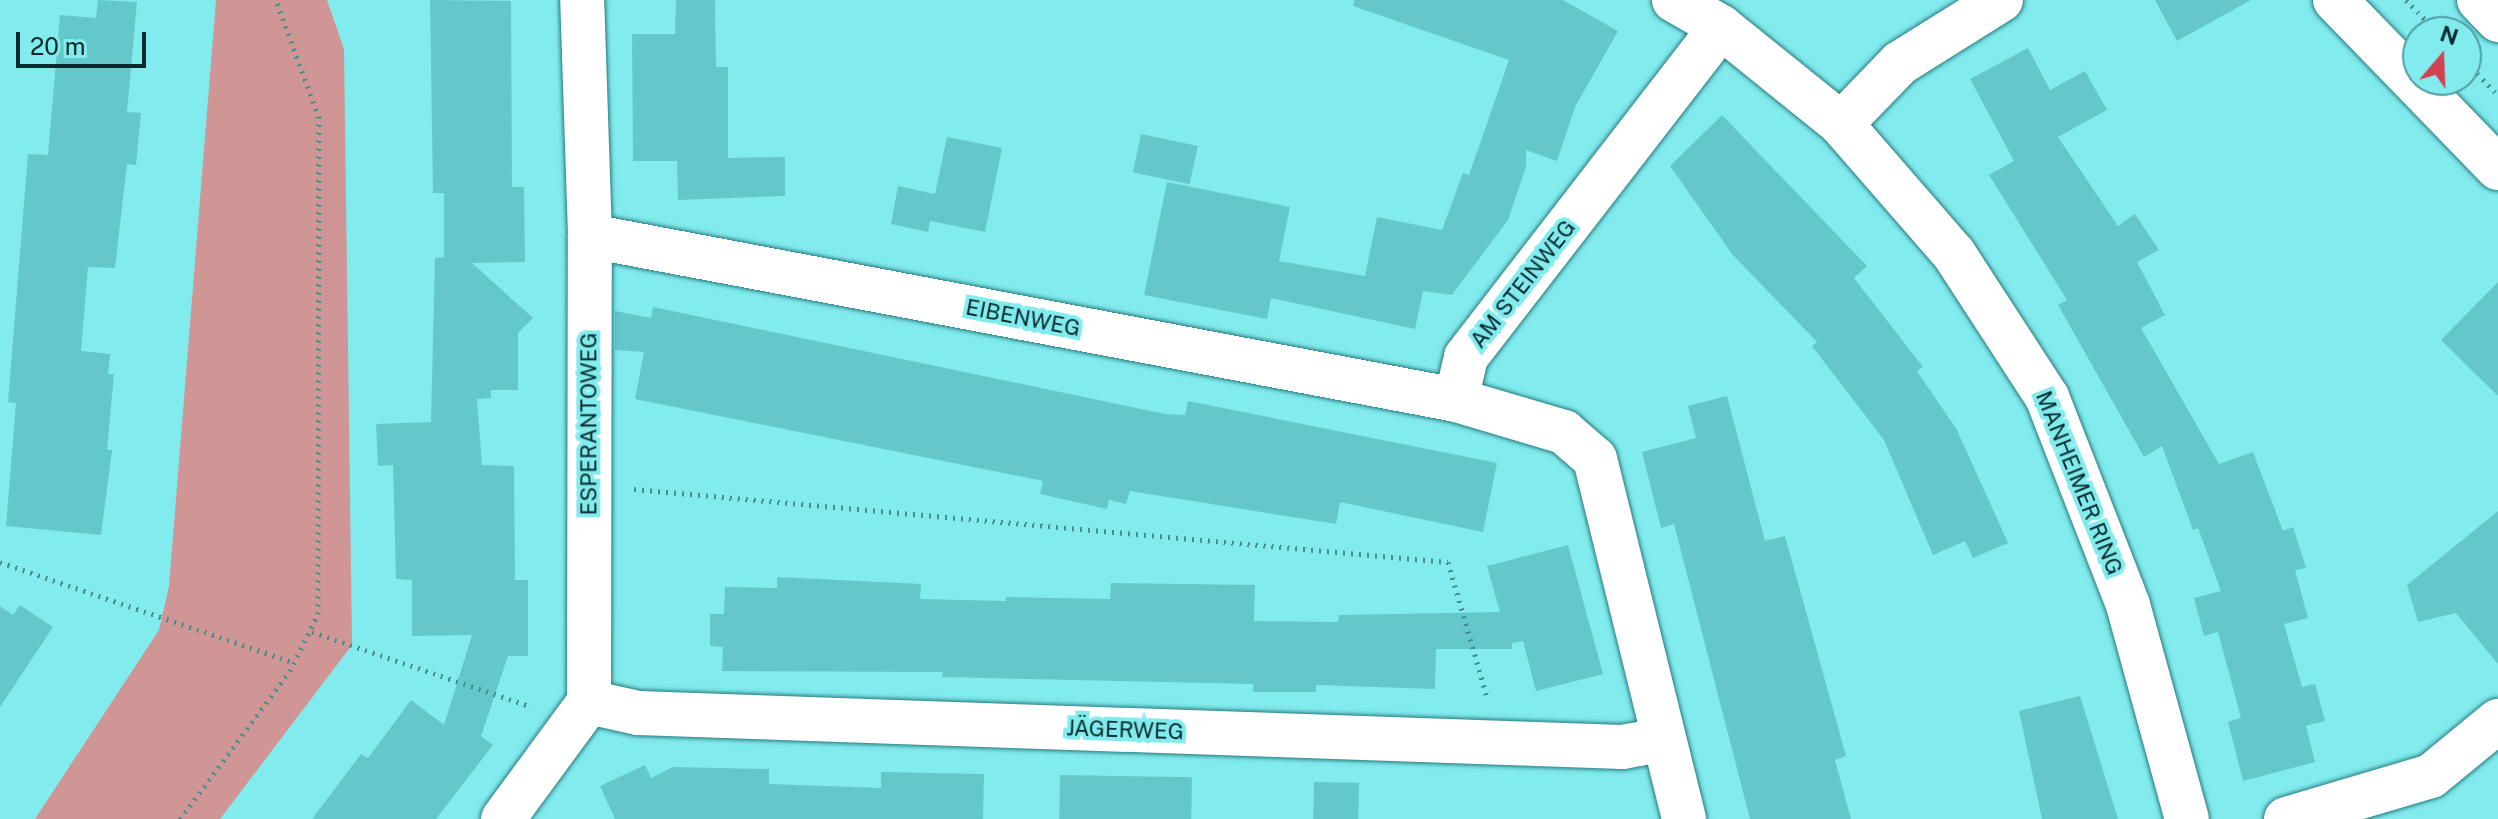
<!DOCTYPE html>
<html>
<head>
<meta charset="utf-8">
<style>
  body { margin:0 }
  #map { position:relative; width:2498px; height:819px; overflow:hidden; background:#82ebee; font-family:"Public Sans",sans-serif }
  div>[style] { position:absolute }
  .green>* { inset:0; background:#d09696 }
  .building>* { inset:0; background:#64c8cb; transform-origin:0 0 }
  .path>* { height:5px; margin-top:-2.5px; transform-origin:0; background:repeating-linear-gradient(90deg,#478e91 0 2px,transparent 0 8px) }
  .roads { filter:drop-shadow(0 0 2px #267a7d) drop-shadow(0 0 2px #267a7d) }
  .minor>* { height:44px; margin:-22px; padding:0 22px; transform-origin:22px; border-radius:22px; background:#fff }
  span { translate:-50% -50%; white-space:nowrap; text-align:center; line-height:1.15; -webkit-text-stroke:8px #82ebee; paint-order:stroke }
  .street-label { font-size:22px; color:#082b2d }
  .north { position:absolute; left:2402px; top:16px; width:80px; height:80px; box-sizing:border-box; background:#82ebee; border:2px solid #519ea1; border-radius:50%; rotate:19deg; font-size:22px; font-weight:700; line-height:32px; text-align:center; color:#082b2d }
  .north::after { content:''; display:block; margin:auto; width:28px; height:36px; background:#d24252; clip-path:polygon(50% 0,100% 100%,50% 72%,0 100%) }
  .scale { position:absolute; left:16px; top:32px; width:130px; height:36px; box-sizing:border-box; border:4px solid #082b2d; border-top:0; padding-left:10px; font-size:24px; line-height:28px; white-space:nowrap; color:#082b2d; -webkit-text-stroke:6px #82ebee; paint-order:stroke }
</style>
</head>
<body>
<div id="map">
  <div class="green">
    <div style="clip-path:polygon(216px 0,327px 0,344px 49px,352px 645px,220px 819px,35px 819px,159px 630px,169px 586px)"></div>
  </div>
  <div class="building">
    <div style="clip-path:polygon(98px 0,137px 2px,127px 112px,141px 113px,136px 165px,127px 164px,115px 268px,88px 267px,81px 351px,110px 354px,108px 374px,114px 374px,107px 450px,112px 450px,101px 535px,6px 526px,16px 403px,8px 402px,28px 154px,48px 155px,60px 15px,96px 18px)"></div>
    <div style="clip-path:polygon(430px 0,511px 1px,512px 187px,524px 187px,525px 262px,472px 263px,533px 318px,518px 333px,518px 390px,491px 390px,491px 398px,477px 399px,482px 465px,514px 466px,515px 580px,528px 580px,528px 656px,508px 656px,481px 736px,493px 745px,436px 819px,312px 819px,361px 754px,368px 758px,411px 700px,444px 725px,472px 635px,412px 636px,412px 580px,396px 579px,393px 465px,378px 466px,376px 424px,431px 422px,435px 258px,444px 257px,444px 193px,433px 193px)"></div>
    <div style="clip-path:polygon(676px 0,715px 0,716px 67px,728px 67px,728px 158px,785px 157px,785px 196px,678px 200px,677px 161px,633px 161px,632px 34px,675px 34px)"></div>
    <div style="clip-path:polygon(1354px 0,1563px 0,1618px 31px,1575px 107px,1557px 161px,1526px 150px,1526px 167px,1508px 220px,1452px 295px,1423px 291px,1415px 329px,1271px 298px,1267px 319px,1144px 295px,1167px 182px,1290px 207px,1279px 261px,1365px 276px,1377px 217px,1442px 230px,1463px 173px,1469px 175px,1509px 60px,1353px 6px)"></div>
    <div style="clip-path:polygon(2155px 0,2251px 0,2177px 41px)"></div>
    <div style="clip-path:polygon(2028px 48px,2050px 90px,2085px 71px,2107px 110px,2058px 137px,2118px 226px,2135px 214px,2159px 250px,2137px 262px,2165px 315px,2141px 328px,2219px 464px,2253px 452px,2283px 531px,2293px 527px,2306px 568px,2295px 570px,2308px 618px,2284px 624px,2302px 687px,2315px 684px,2325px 721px,2306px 726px,2315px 762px,2243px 781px,2228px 722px,2241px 718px,2218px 632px,2204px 636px,2194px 598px,2221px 591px,2198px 528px,2193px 530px,2162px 446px,2144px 457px,2058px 305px,2067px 300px,1989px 175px,2014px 161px,1970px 79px)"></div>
    <div style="clip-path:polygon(1722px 115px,1867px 266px,1854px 278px,1923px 367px,1917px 371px,1957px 430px,2008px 543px,1973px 558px,1965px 541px,1933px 555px,1884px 440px,1812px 346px,1817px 342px,1732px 254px,1670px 166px)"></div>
    <div style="left:1141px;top:134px;width:58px;height:39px;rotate:12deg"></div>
    <div style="clip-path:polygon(947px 137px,1002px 148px,985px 232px,930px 221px,928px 232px,891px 224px,898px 186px,935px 194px)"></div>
    <div style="clip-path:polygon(2498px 282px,2498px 396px,2441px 340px)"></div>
    <div style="clip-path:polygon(653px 307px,1165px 414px,1185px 415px,1188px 401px,1497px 463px,1483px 532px,1340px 502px,1336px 524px,1130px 491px,1126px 504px,1109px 500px,1107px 509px,1040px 494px,1043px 481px,635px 399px,644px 352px,615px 350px,615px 311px,651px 318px)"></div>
    <div style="clip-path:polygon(1727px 396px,1765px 541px,1785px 536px,1846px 756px,1835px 760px,1851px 819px,1750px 819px,1674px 524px,1661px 528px,1642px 452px,1696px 438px,1688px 406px)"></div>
    <div style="clip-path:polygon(2498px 511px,2498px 664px,2456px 613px,2418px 622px,2407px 585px)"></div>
    <div style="clip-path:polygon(1568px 545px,1603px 674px,1536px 691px,1523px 641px,1512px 643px,1512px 649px,1436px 649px,1435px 689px,1316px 685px,1316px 692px,1253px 692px,1253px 684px,942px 677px,943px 672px,722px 671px,723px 647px,710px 646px,710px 614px,724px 614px,725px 587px,777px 588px,777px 577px,921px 584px,920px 599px,1006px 601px,1006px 597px,1110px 599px,1111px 583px,1255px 585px,1254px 621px,1338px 622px,1339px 615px,1500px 612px,1487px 566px)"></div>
    <div style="clip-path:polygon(20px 605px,53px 627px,0 707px,0 606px,13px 615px)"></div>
    <div style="clip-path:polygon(2080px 696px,2118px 819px,2042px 819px,2019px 711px)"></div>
    <div style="clip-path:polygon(645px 765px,651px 778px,673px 767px,769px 769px,769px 784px,881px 788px,881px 772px,984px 774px,983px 819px,615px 819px,600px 786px)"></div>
    <div style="left:1060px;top:775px;width:132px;height:44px;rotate:1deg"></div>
    <div style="left:1314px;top:782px;width:45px;height:37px;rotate:1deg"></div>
  </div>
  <div class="path">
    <div style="left:2406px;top:0;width:45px;rotate:45.9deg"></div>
    <div style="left:2466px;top:62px;width:46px;rotate:45.9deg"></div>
    <div style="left:634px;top:489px;width:817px;rotate:5.12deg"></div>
    <div style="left:1448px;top:562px;width:141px;rotate:73.9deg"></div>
    <div style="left:0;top:562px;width:312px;rotate:18.9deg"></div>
    <div style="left:312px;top:632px;width:232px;rotate:18.8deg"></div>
    <div style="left:180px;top:819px;width:184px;rotate:-53.4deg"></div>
    <div style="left:290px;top:671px;width:64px;rotate:-63.8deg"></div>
    <div style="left:318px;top:614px;width:496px;rotate:-89.9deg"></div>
    <div style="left:319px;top:118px;width:126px;rotate:-110deg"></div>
  </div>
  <div class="roads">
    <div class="minor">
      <div style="left:1674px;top:0;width:54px;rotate:29.9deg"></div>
      <div style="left:1721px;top:27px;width:154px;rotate:38.9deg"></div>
      <div style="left:1841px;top:124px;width:172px;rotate:49deg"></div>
      <div style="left:1954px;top:254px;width:171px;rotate:57deg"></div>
      <div style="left:2047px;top:397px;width:223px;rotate:68.7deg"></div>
      <div style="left:2128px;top:605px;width:222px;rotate:74.6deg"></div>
      <div style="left:2335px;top:0;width:234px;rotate:45.9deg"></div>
      <div style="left:2479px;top:0;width:28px;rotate:46deg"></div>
      <div style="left:1841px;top:124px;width:85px;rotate:-46deg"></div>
      <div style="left:1900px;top:63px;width:119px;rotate:-32deg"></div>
      <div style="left:590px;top:236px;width:881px;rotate:10.72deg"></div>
      <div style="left:1456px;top:400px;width:113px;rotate:16.5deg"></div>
      <div style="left:1564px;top:432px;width:41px;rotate:41.1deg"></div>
      <div style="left:1595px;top:459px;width:371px;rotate:76.1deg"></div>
      <div style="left:1456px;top:400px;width:44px;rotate:-76.9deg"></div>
      <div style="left:1466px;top:357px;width:417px;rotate:-52.3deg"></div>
      <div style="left:589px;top:702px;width:50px;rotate:12.7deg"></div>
      <div style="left:638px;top:713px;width:985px;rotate:1.98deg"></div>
      <div style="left:1622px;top:747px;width:40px;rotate:-10deg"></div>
      <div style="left:503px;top:819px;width:145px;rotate:-53.7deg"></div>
      <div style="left:589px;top:702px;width:466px;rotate:-89.9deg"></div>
      <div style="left:590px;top:236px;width:236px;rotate:-91.9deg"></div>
      <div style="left:2286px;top:819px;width:151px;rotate:-16.5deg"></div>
      <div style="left:2431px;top:776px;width:87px;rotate:-39.4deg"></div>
    </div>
  </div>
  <div class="street-label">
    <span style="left:1523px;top:284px;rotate:-52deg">AM STEINWEG</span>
    <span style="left:1023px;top:318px;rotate:11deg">EIBENWEG</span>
    <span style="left:589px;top:424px;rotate:-90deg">ESPERANTOWEG</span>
    <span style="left:2079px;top:483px;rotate:68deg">MANHEIMER RING</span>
    <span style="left:1125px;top:730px;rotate:2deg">JÄGERWEG</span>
  </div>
  <div class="north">N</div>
  <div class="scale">20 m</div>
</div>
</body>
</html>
